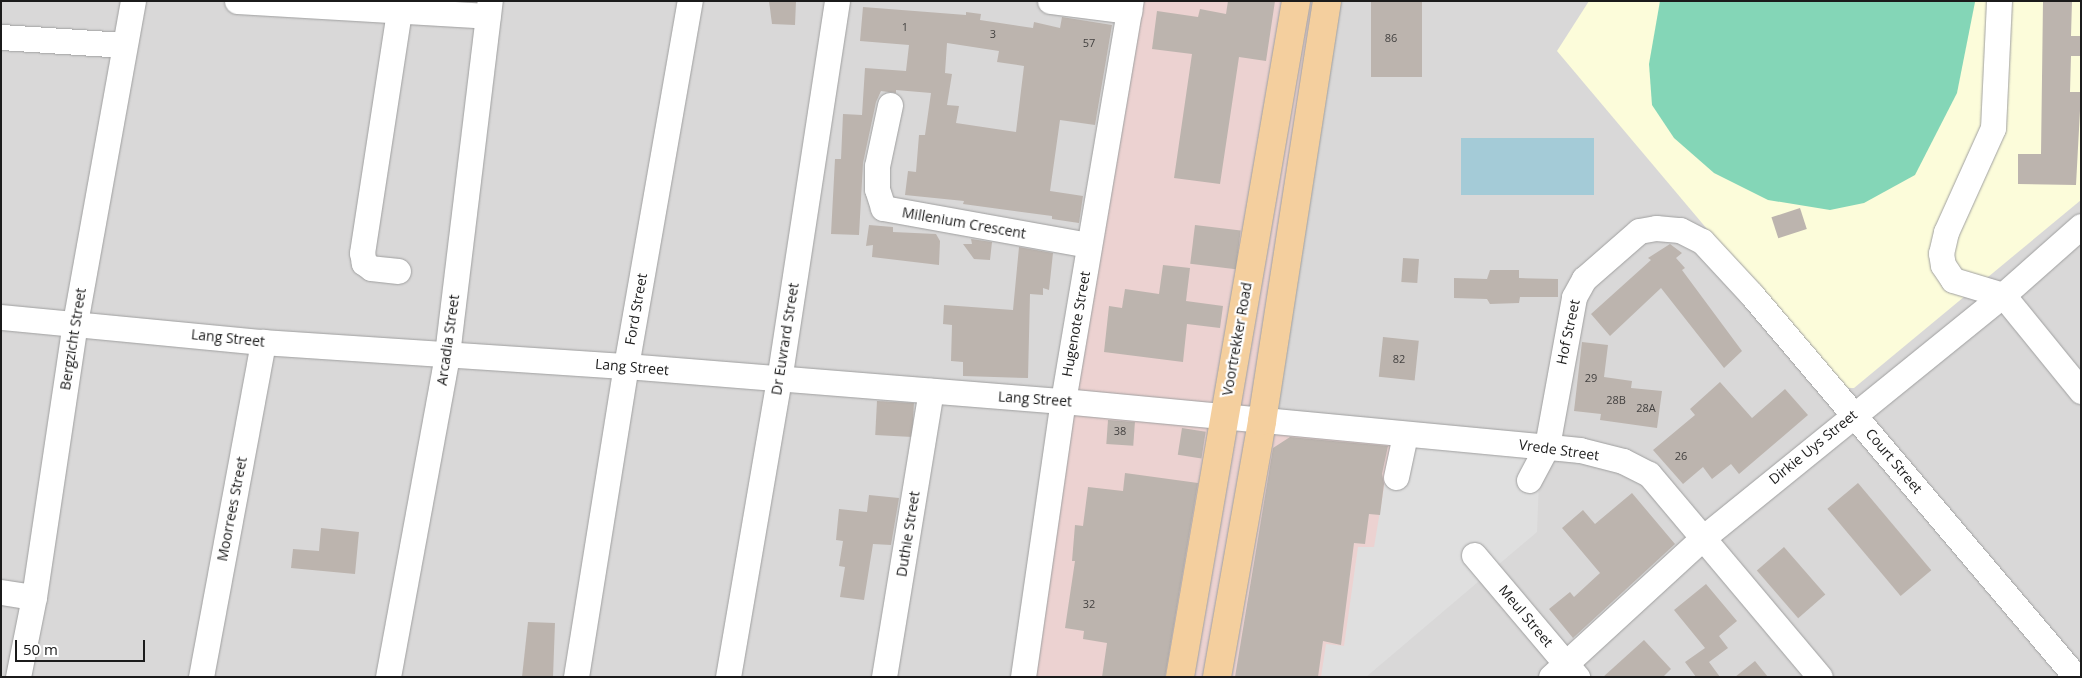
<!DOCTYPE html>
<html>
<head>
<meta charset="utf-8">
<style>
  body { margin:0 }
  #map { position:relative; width:2082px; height:678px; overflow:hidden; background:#ece8e1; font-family:"Open Sans",sans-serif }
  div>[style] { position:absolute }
  .residential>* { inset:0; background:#d9d8d8; transform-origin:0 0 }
  .commercial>* { inset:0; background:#ecd2d1 }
  .education>* { inset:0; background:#fcfcda }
  .pitch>* { inset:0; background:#84d6b7 }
  .parking>* { inset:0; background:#dfdfdf }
  .water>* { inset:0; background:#a4cbd7; transform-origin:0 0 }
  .building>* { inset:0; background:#bcb4ae; transform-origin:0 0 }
  .roads { filter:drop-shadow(0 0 1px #9f9f9f) drop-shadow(0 0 1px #9f9f9f) }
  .minor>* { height:25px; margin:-12.5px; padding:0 12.5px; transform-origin:12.5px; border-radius:12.5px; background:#fff }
  .major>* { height:28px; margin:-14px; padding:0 14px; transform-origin:14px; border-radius:14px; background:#f4cf9e }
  span { translate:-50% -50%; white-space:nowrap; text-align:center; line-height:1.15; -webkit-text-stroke:4.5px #fff; paint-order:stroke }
  .number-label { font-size:11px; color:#434140 }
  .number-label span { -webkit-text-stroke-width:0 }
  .street-label { font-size:14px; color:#1b1b1b }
  .frame { position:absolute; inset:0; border:2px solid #1b1b1b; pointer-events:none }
  .scale { position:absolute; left:15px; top:640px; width:130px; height:22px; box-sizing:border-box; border:2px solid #1b1b1b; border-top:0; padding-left:6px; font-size:15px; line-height:18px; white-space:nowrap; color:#1b1b1b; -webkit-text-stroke:4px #fff; paint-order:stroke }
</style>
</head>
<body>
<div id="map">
  <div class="residential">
    <div style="left:1px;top:1px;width:1130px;height:676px"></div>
    <div style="clip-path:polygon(1327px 1px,2081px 1px,2081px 677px,1343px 677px,1262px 421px)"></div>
  </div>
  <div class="commercial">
    <div style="clip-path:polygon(1131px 1px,1327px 1px,1262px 421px,1405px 435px,1343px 677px,1023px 677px)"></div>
  </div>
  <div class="education">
    <div style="clip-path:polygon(1589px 1px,2081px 1px,2081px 200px,1854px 388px,1841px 388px,1557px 51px)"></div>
  </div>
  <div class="pitch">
    <div style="clip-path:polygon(1660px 1px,1975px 1px,1975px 2px,1957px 93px,1915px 175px,1864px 203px,1830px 210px,1768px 200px,1714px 173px,1674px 138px,1652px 105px,1649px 64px)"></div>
  </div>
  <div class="parking">
    <div style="clip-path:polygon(1393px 433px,1540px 455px,1537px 532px,1366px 677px,1321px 677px,1326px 644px,1344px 646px,1358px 547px,1374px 547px)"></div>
  </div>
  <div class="water">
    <div style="left:1461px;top:138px;width:133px;height:57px"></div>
  </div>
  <div class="building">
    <div style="clip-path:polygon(769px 1px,796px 1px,795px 25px,772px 24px)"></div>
    <div style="clip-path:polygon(1228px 1px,1275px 1px,1266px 61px,1239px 57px,1220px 184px,1174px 178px,1192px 54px,1152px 49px,1157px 11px,1198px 17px,1200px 9px,1226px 14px)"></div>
    <div style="left:1371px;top:1px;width:51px;height:76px"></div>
    <div style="clip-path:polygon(2043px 1px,2072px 1px,2071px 36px,2081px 36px,2081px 56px,2071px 56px,2070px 92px,2081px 92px,2076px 185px,2018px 184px,2018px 154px,2041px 154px)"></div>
    <div style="clip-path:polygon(evenodd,863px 7px,966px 15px,966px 12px,981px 14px,980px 20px,1033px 28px,1034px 22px,1060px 28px,1062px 17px,1112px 25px,1095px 125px,1060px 120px,1050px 191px,1083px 196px,1079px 223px,1052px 219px,1052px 216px,963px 204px,964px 201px,905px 195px,908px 171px,916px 172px,919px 135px,925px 135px,931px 93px,896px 90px,896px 93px,881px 91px,876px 102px,863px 163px,859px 235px,831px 234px,835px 159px,841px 159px,843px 114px,862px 115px,865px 68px,906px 71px,909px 45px,860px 41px,863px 7px,947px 43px,999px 51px,997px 62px,1024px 66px,1016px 132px,956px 123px,959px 106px,947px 105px,952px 74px,945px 73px,947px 43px)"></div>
    <div style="left:1800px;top:208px;width:22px;height:30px;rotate:72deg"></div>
    <div style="clip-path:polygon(869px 225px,893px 227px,893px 232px,936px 234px,940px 241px,939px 265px,872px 257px,873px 245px,866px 246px)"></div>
    <div style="left:1195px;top:225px;width:46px;height:39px;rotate:7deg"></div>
    <div style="clip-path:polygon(971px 239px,992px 242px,990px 260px,974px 259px,963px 244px,972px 244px)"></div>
    <div style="clip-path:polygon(1670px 244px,1682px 253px,1676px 258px,1685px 268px,1682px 270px,1742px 351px,1724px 368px,1661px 288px,1610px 336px,1591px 314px,1651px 260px,1648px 258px)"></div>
    <div style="clip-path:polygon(1019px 247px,1053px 253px,1049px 290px,1043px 288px,1043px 295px,1030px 294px,1028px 378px,963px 376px,963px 362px,951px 361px,952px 325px,943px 324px,944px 305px,1013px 310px)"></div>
    <div style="left:1403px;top:258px;width:16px;height:24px;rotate:4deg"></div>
    <div style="clip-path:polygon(1163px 265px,1190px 268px,1186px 301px,1223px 306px,1220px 328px,1187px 324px,1183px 362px,1104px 352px,1109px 306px,1122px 308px,1125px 289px,1159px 294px)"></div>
    <div style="clip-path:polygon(1490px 270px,1519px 270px,1519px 278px,1558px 279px,1558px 297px,1520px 297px,1519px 303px,1490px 304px,1487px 299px,1454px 298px,1454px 278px,1487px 279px)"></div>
    <div style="left:1383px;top:337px;width:36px;height:40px;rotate:6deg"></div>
    <div style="clip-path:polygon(1582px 342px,1608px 345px,1604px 377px,1632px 381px,1631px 388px,1662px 391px,1657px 428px,1600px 420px,1601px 414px,1574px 411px)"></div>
    <div style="clip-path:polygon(1720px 382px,1752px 418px,1785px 389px,1808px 415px,1739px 474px,1731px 464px,1712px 479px,1703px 467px,1683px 484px,1653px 450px,1695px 415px,1690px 409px)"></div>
    <div style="left:877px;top:401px;width:37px;height:34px;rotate:3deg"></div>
    <div style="left:1108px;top:420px;width:27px;height:24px;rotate:4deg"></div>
    <div style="left:1182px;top:428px;width:24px;height:27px;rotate:9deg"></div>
    <div style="clip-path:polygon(1290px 437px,1388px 446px,1382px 474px,1384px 484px,1380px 515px,1369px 514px,1365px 544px,1354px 543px,1341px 645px,1323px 641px,1318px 677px,1235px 677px,1273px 448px)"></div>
    <div style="clip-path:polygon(1125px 473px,1198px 483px,1165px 677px,1102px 677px,1107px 643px,1083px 639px,1084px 631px,1065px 628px,1075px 561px,1072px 561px,1075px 525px,1083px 526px,1088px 487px,1123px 491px)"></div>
    <div style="left:1858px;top:483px;width:114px;height:40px;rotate:50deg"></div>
    <div style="clip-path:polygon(1632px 493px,1675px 544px,1573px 638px,1549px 609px,1570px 592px,1574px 597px,1600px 573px,1562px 528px,1583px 510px,1595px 524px)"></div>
    <div style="clip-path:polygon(869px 495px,899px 498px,891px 545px,873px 544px,864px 600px,840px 597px,845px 567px,839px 566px,843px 541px,836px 540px,839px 509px,867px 512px)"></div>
    <div style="clip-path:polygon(321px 528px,359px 532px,355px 574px,291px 568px,293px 549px,319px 551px)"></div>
    <div style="left:1784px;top:547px;width:63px;height:36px;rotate:49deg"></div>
    <div style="clip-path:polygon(1706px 584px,1737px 621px,1719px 636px,1728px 648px,1709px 662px,1720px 677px,1696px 677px,1685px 662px,1705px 648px,1674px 610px)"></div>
    <div style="clip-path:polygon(528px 622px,555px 623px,553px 677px,522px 677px)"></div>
    <div style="clip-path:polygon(1644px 640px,1671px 669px,1663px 677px,1603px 677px)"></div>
    <div style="clip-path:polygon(1755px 661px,1768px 677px,1735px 677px)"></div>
  </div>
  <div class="roads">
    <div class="minor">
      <div style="left:237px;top:1px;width:251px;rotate:3.4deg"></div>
      <div style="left:1050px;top:1px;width:80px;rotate:7.2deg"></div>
      <div style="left:1999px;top:1px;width:127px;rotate:92.7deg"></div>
      <div style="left:1993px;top:128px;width:114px;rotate:114.3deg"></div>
      <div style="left:1946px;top:232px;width:22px;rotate:103deg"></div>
      <div style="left:1941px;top:253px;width:12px;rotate:81deg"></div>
      <div style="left:1943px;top:265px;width:18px;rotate:56deg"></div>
      <div style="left:1953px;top:280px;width:52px;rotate:16.7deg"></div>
      <div style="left:2003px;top:295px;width:124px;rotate:50.9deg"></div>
      <div style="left:1px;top:37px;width:123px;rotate:3.7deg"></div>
      <div style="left:890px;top:105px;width:62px;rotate:102deg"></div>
      <div style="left:877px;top:166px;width:23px;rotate:90deg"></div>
      <div style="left:877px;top:189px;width:20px;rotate:72deg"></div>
      <div style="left:883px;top:208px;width:209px;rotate:10.2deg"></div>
      <div style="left:398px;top:271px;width:27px;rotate:-174deg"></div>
      <div style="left:371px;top:268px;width:9px;rotate:-144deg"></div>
      <div style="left:364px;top:263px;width:10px;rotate:-101deg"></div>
      <div style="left:362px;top:253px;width:244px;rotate:-81.3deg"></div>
      <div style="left:1px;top:317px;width:263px;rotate:5.5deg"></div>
      <div style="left:263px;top:342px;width:364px;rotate:3.8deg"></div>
      <div style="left:626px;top:366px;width:438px;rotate:4.6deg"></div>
      <div style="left:1063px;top:401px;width:519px;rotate:5.41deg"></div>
      <div style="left:1580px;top:450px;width:44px;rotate:14.3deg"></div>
      <div style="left:1623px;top:461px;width:29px;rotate:27deg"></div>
      <div style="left:1649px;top:474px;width:265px;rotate:49.9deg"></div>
      <div style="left:1396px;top:477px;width:43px;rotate:-77.9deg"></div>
      <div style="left:1529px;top:480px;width:38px;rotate:-62deg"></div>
      <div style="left:1547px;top:446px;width:151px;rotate:-79.7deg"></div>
      <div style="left:1574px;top:297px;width:21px;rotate:-61deg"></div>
      <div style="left:1584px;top:279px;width:73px;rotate:-41.1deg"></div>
      <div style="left:1639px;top:231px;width:17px;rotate:-10deg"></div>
      <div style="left:1656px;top:228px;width:24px;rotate:5deg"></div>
      <div style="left:1680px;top:230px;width:25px;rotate:27deg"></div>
      <div style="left:1702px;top:241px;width:74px;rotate:47.2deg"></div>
      <div style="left:1752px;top:295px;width:501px;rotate:49.7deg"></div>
      <div style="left:1474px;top:555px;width:160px;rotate:49.8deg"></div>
      <div style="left:1px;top:592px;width:33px;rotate:9deg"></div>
      <div style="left:18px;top:677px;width:82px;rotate:-78.7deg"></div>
      <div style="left:34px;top:597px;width:277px;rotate:-81.5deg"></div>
      <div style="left:75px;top:323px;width:327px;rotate:-79.8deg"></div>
      <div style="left:201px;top:677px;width:341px;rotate:-79.5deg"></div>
      <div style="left:388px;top:677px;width:328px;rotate:-79.6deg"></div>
      <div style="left:447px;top:354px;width:356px;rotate:-83.1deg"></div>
      <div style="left:576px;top:677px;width:315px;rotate:-80.9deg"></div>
      <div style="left:626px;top:366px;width:371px;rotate:-80.1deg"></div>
      <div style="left:728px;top:677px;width:301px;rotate:-80.3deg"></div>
      <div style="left:779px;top:380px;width:383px;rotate:-81.3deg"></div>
      <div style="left:884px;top:677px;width:290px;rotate:-80.7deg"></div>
      <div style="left:1023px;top:677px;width:279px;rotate:-81.8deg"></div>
      <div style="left:1063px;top:401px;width:406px;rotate:-80.4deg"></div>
      <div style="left:1551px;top:677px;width:207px;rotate:-42.5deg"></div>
      <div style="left:1704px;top:537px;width:385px;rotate:-39deg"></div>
      <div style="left:2003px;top:295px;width:104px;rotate:-41.5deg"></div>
    </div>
    <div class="major">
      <div style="left:1180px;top:677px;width:686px;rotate:-80.26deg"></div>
      <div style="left:1217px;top:677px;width:260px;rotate:-80deg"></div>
      <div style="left:1262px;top:421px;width:425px;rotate:-81.2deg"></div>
    </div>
  </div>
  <div class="number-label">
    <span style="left:905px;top:27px">1</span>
    <span style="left:993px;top:34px">3</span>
    <span style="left:1391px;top:38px">86</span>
    <span style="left:1089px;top:43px">57</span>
    <span style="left:1399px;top:359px">82</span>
    <span style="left:1591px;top:378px">29</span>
    <span style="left:1616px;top:400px">28B</span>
    <span style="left:1646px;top:408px">28A</span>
    <span style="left:1120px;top:431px">38</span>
    <span style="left:1681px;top:456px">26</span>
    <span style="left:1089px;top:604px">32</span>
  </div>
  <div class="street-label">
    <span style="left:964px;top:223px;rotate:10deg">Millenium Crescent</span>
    <span style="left:636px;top:309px;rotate:-80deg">Ford Street</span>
    <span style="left:1076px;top:324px;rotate:-80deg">Hugenote Street</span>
    <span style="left:1568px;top:332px;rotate:-78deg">Hof Street</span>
    <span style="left:228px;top:338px;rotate:6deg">Lang Street</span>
    <span style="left:73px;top:339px;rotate:-81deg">Bergzicht Street</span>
    <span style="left:785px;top:339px;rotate:-81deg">Dr Euvrard Street</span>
    <span style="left:1237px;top:339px;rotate:-80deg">Voortrekker Road</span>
    <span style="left:448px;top:340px;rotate:-82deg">Arcadia Street</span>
    <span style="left:632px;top:367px;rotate:5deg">Lang Street</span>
    <span style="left:1035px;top:399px;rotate:4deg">Lang Street</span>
    <span style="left:1813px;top:447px;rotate:-39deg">Dirkie Uys Street</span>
    <span style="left:1559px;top:450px;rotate:8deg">Vrede Street</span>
    <span style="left:1894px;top:461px;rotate:50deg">Court Street</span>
    <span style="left:232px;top:509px;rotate:-79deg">Moorrees Street</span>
    <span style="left:908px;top:534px;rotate:-81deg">Duthie Street</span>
    <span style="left:1526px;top:616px;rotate:50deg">Meul Street</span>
  </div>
  <div class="frame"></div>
  <div class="scale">50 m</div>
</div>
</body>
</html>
